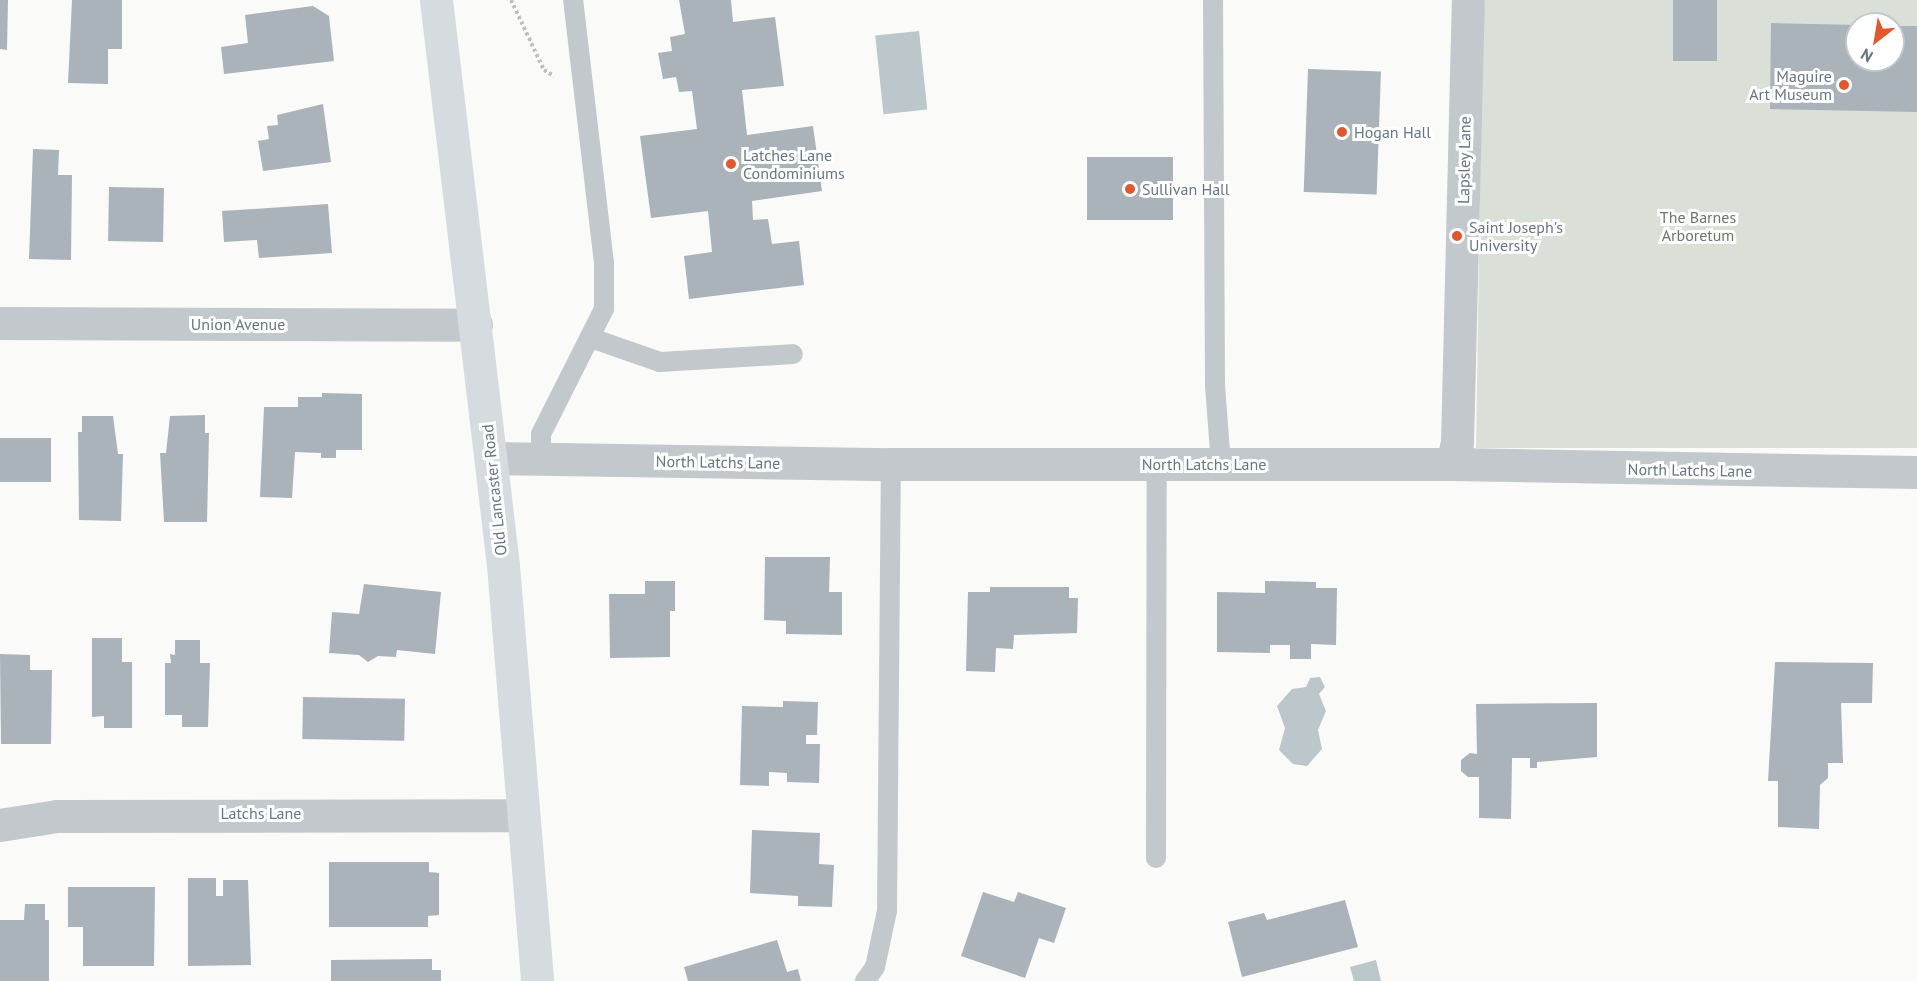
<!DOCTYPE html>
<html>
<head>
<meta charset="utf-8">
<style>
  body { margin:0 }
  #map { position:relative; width:1917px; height:981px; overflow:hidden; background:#fafaf8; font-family:"PT Sans",sans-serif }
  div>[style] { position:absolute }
  .green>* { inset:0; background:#dadfd7 }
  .water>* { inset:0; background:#bbc7cb; transform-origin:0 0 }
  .building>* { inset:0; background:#aab3b9; transform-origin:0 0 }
  .path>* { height:4px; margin-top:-2px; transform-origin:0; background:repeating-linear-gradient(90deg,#bbbfc2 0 3px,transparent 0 6px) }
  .service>* { height:20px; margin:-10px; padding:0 10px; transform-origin:10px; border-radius:10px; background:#c3c8cc }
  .minor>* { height:33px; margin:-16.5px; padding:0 16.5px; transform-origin:16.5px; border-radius:16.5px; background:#c3c8cc }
  .secondary>* { height:33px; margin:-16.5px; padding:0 16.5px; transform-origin:16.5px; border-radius:16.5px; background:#d6dbdf }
  .dots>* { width:16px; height:16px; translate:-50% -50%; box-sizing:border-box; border:3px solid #fff; border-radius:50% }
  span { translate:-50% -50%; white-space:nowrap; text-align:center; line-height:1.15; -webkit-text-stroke:6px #fff; paint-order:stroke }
  .poi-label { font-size:16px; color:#657683 }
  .right { translate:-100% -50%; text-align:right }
  .left { translate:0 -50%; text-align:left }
  .street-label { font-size:16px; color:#657683 }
  .park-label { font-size:16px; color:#687a64 }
  .north { position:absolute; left:1845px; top:12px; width:60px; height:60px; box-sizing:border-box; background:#fff; border:2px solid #c1c8cd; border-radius:50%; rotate:211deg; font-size:16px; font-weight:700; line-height:24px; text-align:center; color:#657683 }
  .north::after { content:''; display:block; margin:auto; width:21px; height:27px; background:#e4572e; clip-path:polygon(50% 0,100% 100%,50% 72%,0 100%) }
</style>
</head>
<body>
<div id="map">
  <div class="green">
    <div style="clip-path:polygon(evenodd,1483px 0,1917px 0,1917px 448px,1476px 448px,1483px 0,1857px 24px,1893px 24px,1893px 60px,1857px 60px,1857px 24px)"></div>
  </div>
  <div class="water">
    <div style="left:919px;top:31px;width:79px;height:44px;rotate:84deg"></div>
    <div style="clip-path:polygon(1320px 677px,1325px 687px,1319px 694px,1326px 711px,1318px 730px,1322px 749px,1307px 766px,1293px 764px,1279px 750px,1285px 728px,1277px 706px,1292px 689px,1306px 687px,1310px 678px)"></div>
    <div style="clip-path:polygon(1376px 960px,1381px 981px,1354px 981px,1350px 967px)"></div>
  </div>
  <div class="building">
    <div style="clip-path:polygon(0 0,8px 0,7px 50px,0 49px)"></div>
    <div style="clip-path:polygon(72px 0,122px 0,122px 49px,108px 49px,108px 84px,68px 83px)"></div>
    <div style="clip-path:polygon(679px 0,731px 0,733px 22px,775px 17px,784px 86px,742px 90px,747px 135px,813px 126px,822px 191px,752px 201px,753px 220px,768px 219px,772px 244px,799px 241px,804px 285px,689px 299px,684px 256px,712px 252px,708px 211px,651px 218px,640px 136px,697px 129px,692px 91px,679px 92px,676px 77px,663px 79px,658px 53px,672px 51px,670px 37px,685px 34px)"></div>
    <div style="left:1673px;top:0;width:44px;height:61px"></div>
    <div style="clip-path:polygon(313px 6px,329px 16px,334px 61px,224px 74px,221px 47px,248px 43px,245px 15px)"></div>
    <div style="clip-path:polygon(1771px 23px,1857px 25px,1857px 60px,1893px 60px,1893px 26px,1917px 26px,1917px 112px,1770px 109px)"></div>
    <div style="left:1308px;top:69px;width:73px;height:123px;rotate:2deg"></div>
    <div style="clip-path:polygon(323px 104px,331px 162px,263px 171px,258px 141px,269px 139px,267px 126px,278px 125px,277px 115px)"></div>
    <div style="clip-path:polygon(33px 149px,59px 150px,58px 175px,72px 175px,71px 260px,29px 259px)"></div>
    <div style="left:1173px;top:157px;width:63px;height:86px;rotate:90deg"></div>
    <div style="left:109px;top:187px;width:55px;height:54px;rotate:1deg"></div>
    <div style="clip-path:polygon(328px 204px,332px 253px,259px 258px,257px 240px,224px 242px,222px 211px)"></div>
    <div style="clip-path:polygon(322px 393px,362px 394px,362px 450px,336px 450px,336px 458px,321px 458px,321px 453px,295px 452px,292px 498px,260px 497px,264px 407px,298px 407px,298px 397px,322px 397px)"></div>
    <div style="clip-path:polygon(205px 415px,205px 433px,209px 433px,207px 522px,164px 522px,160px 453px,166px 453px,170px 416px)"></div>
    <div style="clip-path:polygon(82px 416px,113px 416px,118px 454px,123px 454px,121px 521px,79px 520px,78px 432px,82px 432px)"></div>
    <div style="left:0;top:438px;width:51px;height:44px"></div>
    <div style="clip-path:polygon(765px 557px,830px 557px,829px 592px,842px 592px,842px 635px,786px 634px,786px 621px,764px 620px)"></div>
    <div style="clip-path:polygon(645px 581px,675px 581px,675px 611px,670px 611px,670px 657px,610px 658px,609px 594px,645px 594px)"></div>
    <div style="clip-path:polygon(1265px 581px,1316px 582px,1316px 588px,1337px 588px,1336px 645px,1311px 644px,1311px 659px,1290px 659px,1290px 645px,1270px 645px,1270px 653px,1217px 652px,1217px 592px,1265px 593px)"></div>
    <div style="clip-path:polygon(364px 584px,441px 592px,435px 654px,397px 650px,396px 657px,378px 656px,368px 662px,359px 655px,329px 653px,332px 612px,359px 614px)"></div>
    <div style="clip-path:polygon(990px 587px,1069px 587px,1069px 598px,1078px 598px,1077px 633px,1014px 635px,1013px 649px,996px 648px,995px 672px,966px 671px,968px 592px,990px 592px)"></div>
    <div style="clip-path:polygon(92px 638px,122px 638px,122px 662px,132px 662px,132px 728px,104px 728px,104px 716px,92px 717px)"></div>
    <div style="clip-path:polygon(175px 640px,200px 640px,200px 663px,210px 663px,208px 727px,182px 727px,182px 715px,165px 715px,165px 663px,171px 663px,170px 654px,175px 655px)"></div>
    <div style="clip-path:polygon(0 654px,30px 655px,30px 670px,52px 670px,51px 744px,1px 744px)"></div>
    <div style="clip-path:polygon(1775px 662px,1873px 663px,1872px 703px,1841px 703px,1843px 763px,1828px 763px,1828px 778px,1820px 785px,1819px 829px,1778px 827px,1778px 781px,1768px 781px)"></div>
    <div style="left:303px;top:697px;width:102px;height:42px;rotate:1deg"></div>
    <div style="clip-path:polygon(783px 701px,818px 702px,817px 735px,806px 735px,806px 744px,820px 744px,819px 783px,787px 782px,787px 773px,769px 772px,769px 786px,740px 785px,742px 706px,783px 707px)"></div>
    <div style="clip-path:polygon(1597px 703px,1597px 757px,1537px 762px,1537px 768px,1530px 768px,1530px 758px,1512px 758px,1511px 819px,1479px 818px,1479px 777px,1468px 777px,1461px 771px,1461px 760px,1470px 753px,1477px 754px,1476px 704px)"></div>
    <div style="clip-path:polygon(752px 830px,820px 833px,819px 864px,834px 865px,832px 907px,798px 906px,798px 896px,750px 893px)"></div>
    <div style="clip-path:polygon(329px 862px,429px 862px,429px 872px,439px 873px,439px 915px,428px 916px,428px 927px,329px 927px)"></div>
    <div style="clip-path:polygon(188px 878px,216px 878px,216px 896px,223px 896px,223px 880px,248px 880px,251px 965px,188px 966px)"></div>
    <div style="clip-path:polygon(68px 887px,155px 887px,154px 966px,83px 966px,83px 927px,68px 927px)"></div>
    <div style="clip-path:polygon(983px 892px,1014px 902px,1018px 892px,1066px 908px,1054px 943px,1039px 938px,1025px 978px,961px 956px)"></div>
    <div style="clip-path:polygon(1345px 900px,1358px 947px,1242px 977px,1228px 922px,1264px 913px,1267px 920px)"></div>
    <div style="clip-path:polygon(25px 904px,45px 904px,45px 920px,49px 920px,49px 981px,0 981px,0 920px,24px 920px)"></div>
    <div style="clip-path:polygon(777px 940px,787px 972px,798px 969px,801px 981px,688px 981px,684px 967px)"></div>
    <div style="clip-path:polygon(432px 959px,432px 970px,441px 970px,441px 981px,331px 981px,331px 960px)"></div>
  </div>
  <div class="path">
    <div style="left:511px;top:0;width:77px;rotate:64.8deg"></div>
    <div style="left:544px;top:70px;width:12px;rotate:31deg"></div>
  </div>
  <div class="service">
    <div style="left:1213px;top:0;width:385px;rotate:89.7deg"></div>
    <div style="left:1215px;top:385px;width:79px;rotate:85.7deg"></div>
    <div style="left:591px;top:338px;width:73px;rotate:19.2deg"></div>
    <div style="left:660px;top:362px;width:133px;rotate:-3.4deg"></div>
    <div style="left:541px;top:459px;width:25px;rotate:-90deg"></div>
    <div style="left:541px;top:434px;width:140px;rotate:-63.3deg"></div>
    <div style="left:604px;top:309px;width:46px;rotate:-90deg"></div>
    <div style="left:604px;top:263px;width:265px;rotate:-96.7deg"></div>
    <div style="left:1156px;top:858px;width:394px;rotate:-89.9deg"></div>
    <div style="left:865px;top:981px;width:17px;rotate:-54deg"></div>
    <div style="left:875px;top:967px;width:57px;rotate:-77.9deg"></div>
    <div style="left:887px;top:911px;width:447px;rotate:-89.5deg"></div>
  </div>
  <div class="minor">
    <div style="left:0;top:323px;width:476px;rotate:0.2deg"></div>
    <div style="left:491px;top:458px;width:400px;rotate:0.9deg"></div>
    <div style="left:891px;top:464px;width:561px"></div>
    <div style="left:1452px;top:464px;width:465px;rotate:1deg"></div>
    <div style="left:1452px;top:464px;width:22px;rotate:-77deg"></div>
    <div style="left:1457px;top:443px;width:443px;rotate:-88.6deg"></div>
    <div style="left:0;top:825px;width:58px;rotate:-9deg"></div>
    <div style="left:57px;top:816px;width:465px;rotate:-0.1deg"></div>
  </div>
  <div class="secondary">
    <div style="left:436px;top:0;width:569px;rotate:83.24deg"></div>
    <div style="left:503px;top:565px;width:417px;rotate:85.3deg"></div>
  </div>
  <div class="dots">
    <div style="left:1844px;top:85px;background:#e4572e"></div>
    <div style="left:1342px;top:132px;background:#e4572e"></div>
    <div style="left:731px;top:164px;background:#e4572e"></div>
    <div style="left:1130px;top:189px;background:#e4572e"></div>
    <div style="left:1457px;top:236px;background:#e4572e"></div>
  </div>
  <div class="poi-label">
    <span class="right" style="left:1832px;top:85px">Maguire<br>Art Museum</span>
    <span class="left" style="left:1354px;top:132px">Hogan Hall</span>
    <span class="left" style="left:743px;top:164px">Latches Lane<br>Condominiums</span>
    <span class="left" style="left:1142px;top:189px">Sullivan Hall</span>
    <span class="left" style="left:1469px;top:236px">Saint Joseph's<br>University</span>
  </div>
  <div class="street-label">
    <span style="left:1464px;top:160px;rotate:-89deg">Lapsley Lane</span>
    <span style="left:238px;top:324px">Union Avenue</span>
    <span style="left:718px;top:462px;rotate:1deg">North Latchs Lane</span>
    <span style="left:1204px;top:464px">North Latchs Lane</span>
    <span style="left:1690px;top:470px;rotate:1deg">North Latchs Lane</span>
    <span style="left:494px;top:490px;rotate:-96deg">Old Lancaster Road</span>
    <span style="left:261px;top:813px">Latchs Lane</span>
  </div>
  <div class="park-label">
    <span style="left:1698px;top:226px">The Barnes<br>Arboretum</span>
  </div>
  <div class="north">N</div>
</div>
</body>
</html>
